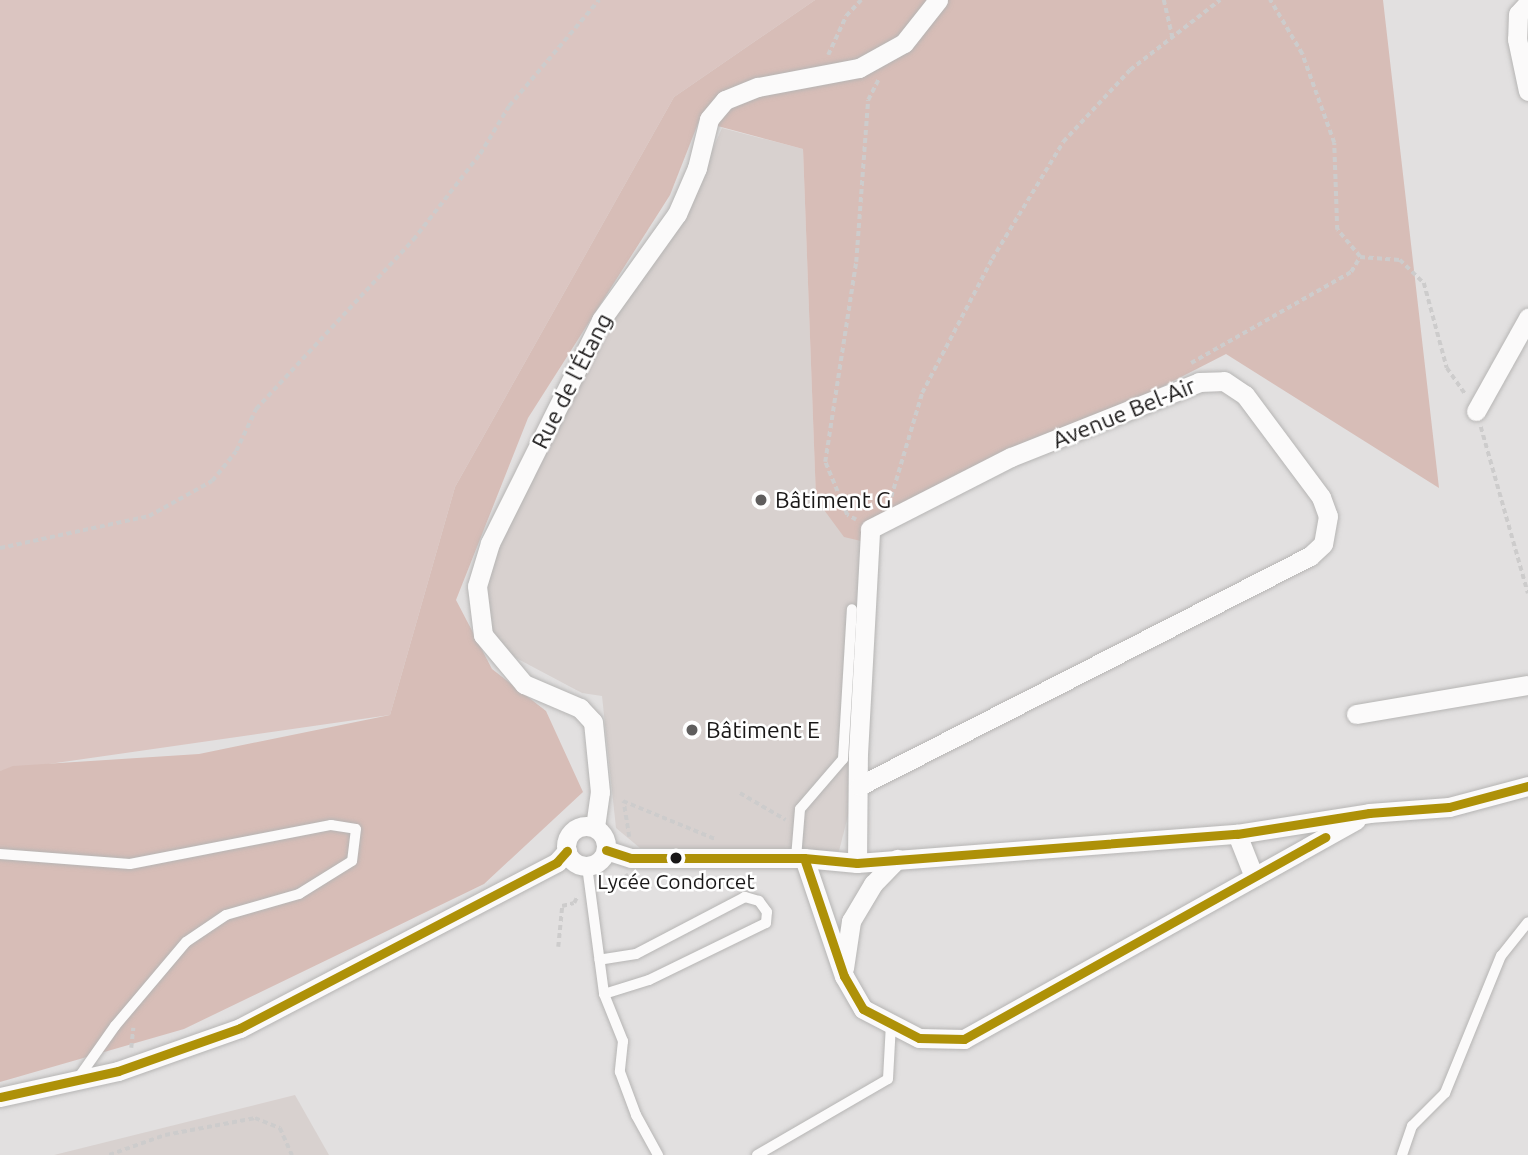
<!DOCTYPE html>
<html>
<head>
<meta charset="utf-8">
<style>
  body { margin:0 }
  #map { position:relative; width:1528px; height:1155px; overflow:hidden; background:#e2e0e0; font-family:Ubuntu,sans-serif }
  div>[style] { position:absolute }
  .built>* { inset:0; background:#d8d1cf }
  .green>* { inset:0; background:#dbc5c1 }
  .forest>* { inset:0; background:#d7bdb7 }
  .path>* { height:3.5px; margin-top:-1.75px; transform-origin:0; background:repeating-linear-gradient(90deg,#cdcccc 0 5px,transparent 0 8.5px) }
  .roads { filter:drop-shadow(0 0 2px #b6b5b4) drop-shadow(0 0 2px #b6b5b4) }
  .service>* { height:10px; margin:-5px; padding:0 5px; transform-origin:5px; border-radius:5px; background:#fbfafa }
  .minor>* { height:19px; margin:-9.5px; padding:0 9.5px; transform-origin:9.5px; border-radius:9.5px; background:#fbfafa }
  .minor>.ring { margin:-9.5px; padding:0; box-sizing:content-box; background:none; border:19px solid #fbfafa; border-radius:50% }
  .bus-1>* { height:9px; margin:-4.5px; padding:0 4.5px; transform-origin:4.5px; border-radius:4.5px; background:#ae9108 }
  .dots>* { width:19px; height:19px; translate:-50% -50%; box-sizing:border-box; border:4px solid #fff; border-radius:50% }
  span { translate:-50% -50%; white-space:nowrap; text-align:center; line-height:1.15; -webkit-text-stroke:5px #fff; paint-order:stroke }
  .bus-label { font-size:21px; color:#191717 }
  .street-label { font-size:23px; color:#191717 }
  .poi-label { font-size:23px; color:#191717 }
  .left { translate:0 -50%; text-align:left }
</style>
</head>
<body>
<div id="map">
  <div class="built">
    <div style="clip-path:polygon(722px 128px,803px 149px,816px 498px,861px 541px,851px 804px,839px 851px,640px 848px,616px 828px,602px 696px,582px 693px,503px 651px,488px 629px,483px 600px,501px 541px,612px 319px,677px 231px)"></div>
    <div style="clip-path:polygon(295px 1095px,329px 1155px,54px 1155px)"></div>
  </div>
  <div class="green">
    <div style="clip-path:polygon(0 0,815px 0,674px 97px,455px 487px,390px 715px,0 771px)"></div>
  </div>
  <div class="forest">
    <div style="clip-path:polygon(815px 0,1383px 0,1439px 488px,1226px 354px,861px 541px,844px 537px,816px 499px,803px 149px,699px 121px,670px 195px,528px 418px,456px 600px,492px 669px,546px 711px,583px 792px,484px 884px,184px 1029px,0 1082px,0 771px,13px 766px,199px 754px,390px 715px,455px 487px,674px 97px)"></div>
  </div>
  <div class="path">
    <div style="left:1164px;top:0;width:37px;rotate:77deg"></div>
    <div style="left:828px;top:55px;width:43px;rotate:-65.2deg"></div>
    <div style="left:846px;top:16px;width:22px;rotate:-47deg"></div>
    <div style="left:1360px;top:257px;width:40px;rotate:4.3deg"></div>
    <div style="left:1400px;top:260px;width:33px;rotate:44deg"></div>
    <div style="left:1424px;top:283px;width:88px;rotate:74.9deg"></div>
    <div style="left:1447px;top:368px;width:33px;rotate:55deg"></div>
    <div style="left:1191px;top:363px;width:184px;rotate:-29.6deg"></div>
    <div style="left:1351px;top:272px;width:17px;rotate:-59deg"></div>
    <div style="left:1360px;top:257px;width:35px;rotate:-130deg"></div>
    <div style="left:1337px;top:230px;width:87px;rotate:-92deg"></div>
    <div style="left:1334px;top:143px;width:95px;rotate:-109.8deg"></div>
    <div style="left:1302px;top:54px;width:63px;rotate:-120.7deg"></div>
    <div style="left:1481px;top:427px;width:173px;rotate:74.2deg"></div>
    <div style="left:891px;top:497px;width:109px;rotate:-73.4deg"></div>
    <div style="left:922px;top:393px;width:151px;rotate:-62.4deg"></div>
    <div style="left:992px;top:259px;width:137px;rotate:-58.7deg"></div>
    <div style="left:1063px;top:142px;width:98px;rotate:-47.1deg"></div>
    <div style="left:1130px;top:70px;width:114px;rotate:-37.9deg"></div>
    <div style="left:856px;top:520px;width:10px;rotate:-151deg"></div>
    <div style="left:847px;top:515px;width:57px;rotate:-112.5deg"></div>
    <div style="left:825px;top:462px;width:202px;rotate:-81.2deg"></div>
    <div style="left:856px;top:262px;width:162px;rotate:-85.8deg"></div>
    <div style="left:868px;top:100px;width:25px;rotate:-63deg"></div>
    <div style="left:0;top:548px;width:152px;rotate:-12.1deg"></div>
    <div style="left:149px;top:516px;width:72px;rotate:-29.1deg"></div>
    <div style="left:212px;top:481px;width:38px;rotate:-51deg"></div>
    <div style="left:236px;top:451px;width:47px;rotate:-64.5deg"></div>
    <div style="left:256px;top:409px;width:231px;rotate:-47.1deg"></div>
    <div style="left:413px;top:240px;width:109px;rotate:-52.1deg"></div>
    <div style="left:480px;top:154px;width:56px;rotate:-58.9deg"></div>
    <div style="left:509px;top:106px;width:139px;rotate:-49.7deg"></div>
    <div style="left:740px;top:793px;width:53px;rotate:30.4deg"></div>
    <div style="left:629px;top:837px;width:36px;rotate:-99deg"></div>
    <div style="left:623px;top:801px;width:100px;rotate:22.4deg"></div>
    <div style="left:603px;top:891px;width:30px;rotate:-33deg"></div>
    <div style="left:558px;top:947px;width:41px;rotate:-84.4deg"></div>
    <div style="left:562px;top:906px;width:12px;rotate:-14deg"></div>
    <div style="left:574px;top:903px;width:7px;rotate:-63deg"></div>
    <div style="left:131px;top:1048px;width:20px;rotate:-84deg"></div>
    <div style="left:109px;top:1155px;width:59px;rotate:-19.7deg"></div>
    <div style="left:165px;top:1135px;width:92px;rotate:-10.7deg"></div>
    <div style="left:255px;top:1118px;width:27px;rotate:22deg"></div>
    <div style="left:280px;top:1128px;width:30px;rotate:66deg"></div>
  </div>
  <div class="roads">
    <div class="service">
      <div style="left:0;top:854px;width:130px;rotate:4.4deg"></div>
      <div style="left:130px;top:864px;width:205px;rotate:-11deg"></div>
      <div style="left:331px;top:825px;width:25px;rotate:9deg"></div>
      <div style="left:356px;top:829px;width:32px;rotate:97deg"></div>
      <div style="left:352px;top:861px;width:62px;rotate:148.1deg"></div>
      <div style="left:299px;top:894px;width:76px;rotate:164deg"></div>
      <div style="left:226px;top:915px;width:48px;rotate:146deg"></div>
      <div style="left:186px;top:942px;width:110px;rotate:130.2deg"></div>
      <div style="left:115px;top:1026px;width:62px;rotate:125.2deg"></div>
      <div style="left:796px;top:858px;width:49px;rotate:-85.3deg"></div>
      <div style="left:800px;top:809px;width:66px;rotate:-49.3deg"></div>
      <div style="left:843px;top:759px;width:150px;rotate:-86.6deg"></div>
      <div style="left:587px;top:866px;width:129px;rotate:82.4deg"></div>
      <div style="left:604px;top:994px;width:47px;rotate:-17.3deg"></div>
      <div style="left:649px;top:980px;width:130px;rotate:-26deg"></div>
      <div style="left:766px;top:923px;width:11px;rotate:-85deg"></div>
      <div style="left:767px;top:912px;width:14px;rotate:-126deg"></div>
      <div style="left:759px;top:901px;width:15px;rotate:-164deg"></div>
      <div style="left:745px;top:897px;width:123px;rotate:152.4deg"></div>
      <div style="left:636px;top:954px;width:37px;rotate:171deg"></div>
      <div style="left:604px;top:994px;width:51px;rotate:68deg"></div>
      <div style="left:623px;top:1041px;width:31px;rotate:96deg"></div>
      <div style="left:620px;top:1072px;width:46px;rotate:69.6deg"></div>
      <div style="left:636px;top:1115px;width:46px;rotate:61.2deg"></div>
      <div style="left:757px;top:1155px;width:151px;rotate:-30.1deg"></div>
      <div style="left:888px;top:1079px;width:55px;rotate:-86.9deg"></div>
      <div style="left:1402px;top:1155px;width:31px;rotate:-71deg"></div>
      <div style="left:1412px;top:1126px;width:47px;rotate:-45deg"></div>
      <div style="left:1445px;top:1093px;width:148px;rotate:-67.8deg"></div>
      <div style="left:1501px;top:956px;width:43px;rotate:-51.5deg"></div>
    </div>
    <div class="minor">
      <div style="left:1528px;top:3px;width:15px;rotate:132deg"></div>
      <div style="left:1518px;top:14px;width:25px;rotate:92deg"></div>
      <div style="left:1517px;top:39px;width:53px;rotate:78.1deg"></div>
      <div style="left:1476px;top:411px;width:107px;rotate:-60.8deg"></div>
      <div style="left:1356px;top:714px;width:174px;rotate:-9.6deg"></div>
      <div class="ring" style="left:566px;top:826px;width:21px;height:21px"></div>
      <div style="left:595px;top:827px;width:35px;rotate:-82deg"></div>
      <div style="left:600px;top:792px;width:70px;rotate:-95.7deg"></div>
      <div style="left:593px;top:722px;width:19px;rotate:-133deg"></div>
      <div style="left:580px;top:708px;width:61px;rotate:-156.8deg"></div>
      <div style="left:524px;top:684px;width:64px;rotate:-129.9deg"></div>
      <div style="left:483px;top:635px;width:49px;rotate:-97deg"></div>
      <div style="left:477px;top:586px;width:45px;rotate:-73.2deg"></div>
      <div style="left:490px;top:543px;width:249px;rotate:-63.5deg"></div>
      <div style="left:601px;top:320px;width:130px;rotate:-54.4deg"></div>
      <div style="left:677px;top:214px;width:50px;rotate:-66.5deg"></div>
      <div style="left:697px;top:168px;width:50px;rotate:-76.2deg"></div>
      <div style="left:709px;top:119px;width:25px;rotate:-50deg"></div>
      <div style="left:725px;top:100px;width:35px;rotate:-22deg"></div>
      <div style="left:758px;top:87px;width:103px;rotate:-10.7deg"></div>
      <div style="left:859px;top:68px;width:51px;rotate:-29.1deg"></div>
      <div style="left:904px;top:43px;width:55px;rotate:-51.7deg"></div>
      <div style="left:1237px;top:834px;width:46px;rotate:68.4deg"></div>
      <div style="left:606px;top:850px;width:26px;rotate:18deg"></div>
      <div style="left:631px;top:858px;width:173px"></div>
      <div style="left:804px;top:858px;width:53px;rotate:5.4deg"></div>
      <div style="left:857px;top:863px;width:381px;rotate:-4.4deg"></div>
      <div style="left:1237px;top:834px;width:134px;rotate:-9deg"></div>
      <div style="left:1369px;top:813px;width:80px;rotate:-4.3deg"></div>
      <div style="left:1449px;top:807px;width:82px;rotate:-14.9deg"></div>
      <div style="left:804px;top:858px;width:125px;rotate:71.3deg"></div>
      <div style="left:844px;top:976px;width:38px;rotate:60deg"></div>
      <div style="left:863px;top:1009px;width:63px;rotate:27.4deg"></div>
      <div style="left:919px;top:1038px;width:45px;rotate:1.3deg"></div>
      <div style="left:964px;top:1039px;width:449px;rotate:-29.2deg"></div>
      <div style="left:857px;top:863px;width:109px;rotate:-89.5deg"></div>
      <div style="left:858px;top:754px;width:225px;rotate:-86.9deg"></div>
      <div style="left:870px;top:529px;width:158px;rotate:-27.1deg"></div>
      <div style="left:1011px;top:457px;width:202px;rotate:-21.7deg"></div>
      <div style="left:1199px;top:382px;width:25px;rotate:-2deg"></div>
      <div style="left:1224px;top:381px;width:25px;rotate:34deg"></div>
      <div style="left:1245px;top:395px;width:127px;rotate:53.3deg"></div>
      <div style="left:1321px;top:497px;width:20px;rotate:70deg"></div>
      <div style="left:1328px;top:516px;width:28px;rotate:100deg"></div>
      <div style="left:1323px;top:544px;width:18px;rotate:137deg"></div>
      <div style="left:1310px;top:556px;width:506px;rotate:152.98deg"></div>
      <div style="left:844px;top:968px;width:48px;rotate:-81.5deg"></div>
      <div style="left:851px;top:921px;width:43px;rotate:-59.3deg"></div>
      <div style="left:873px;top:884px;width:35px;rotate:-46deg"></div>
      <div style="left:0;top:1097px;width:121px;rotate:-12.4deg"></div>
      <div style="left:118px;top:1071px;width:129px;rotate:-19.4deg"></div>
      <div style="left:240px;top:1028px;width:358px;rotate:-27.6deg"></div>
      <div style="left:557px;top:862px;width:15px;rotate:-48deg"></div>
    </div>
  </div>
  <div class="bus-1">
    <div style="left:606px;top:850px;width:26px;rotate:18deg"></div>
    <div style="left:631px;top:858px;width:173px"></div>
    <div style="left:804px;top:858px;width:53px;rotate:5.4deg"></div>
    <div style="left:857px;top:863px;width:381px;rotate:-4.4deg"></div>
    <div style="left:1237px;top:834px;width:134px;rotate:-9deg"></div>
    <div style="left:1369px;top:813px;width:80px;rotate:-4.3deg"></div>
    <div style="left:1449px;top:807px;width:82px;rotate:-14.9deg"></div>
    <div style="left:804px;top:858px;width:125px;rotate:71.3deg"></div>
    <div style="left:844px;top:976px;width:38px;rotate:60deg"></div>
    <div style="left:863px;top:1009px;width:63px;rotate:27.4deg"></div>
    <div style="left:919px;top:1038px;width:45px;rotate:1.3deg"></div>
    <div style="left:964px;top:1039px;width:414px;rotate:-29.2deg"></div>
    <div style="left:0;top:1097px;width:121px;rotate:-12.4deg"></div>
    <div style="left:118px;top:1071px;width:129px;rotate:-19.4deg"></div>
    <div style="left:240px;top:1028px;width:358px;rotate:-27.6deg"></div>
    <div style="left:557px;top:862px;width:15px;rotate:-48deg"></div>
  </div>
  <div class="dots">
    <div style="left:761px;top:500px;background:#5f5d5d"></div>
    <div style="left:692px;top:730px;background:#5f5d5d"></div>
    <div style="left:676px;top:858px;background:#191717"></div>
  </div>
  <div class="bus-label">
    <span style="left:676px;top:881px">Lycée Condorcet</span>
  </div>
  <div class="street-label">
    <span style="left:572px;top:381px;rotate:-63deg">Rue de l'Étang</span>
    <span style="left:1124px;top:413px;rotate:-22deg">Avenue Bel-Air</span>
  </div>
  <div class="poi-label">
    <span class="left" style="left:775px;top:500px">Bâtiment G</span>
    <span class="left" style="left:706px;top:730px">Bâtiment E</span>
  </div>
</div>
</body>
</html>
